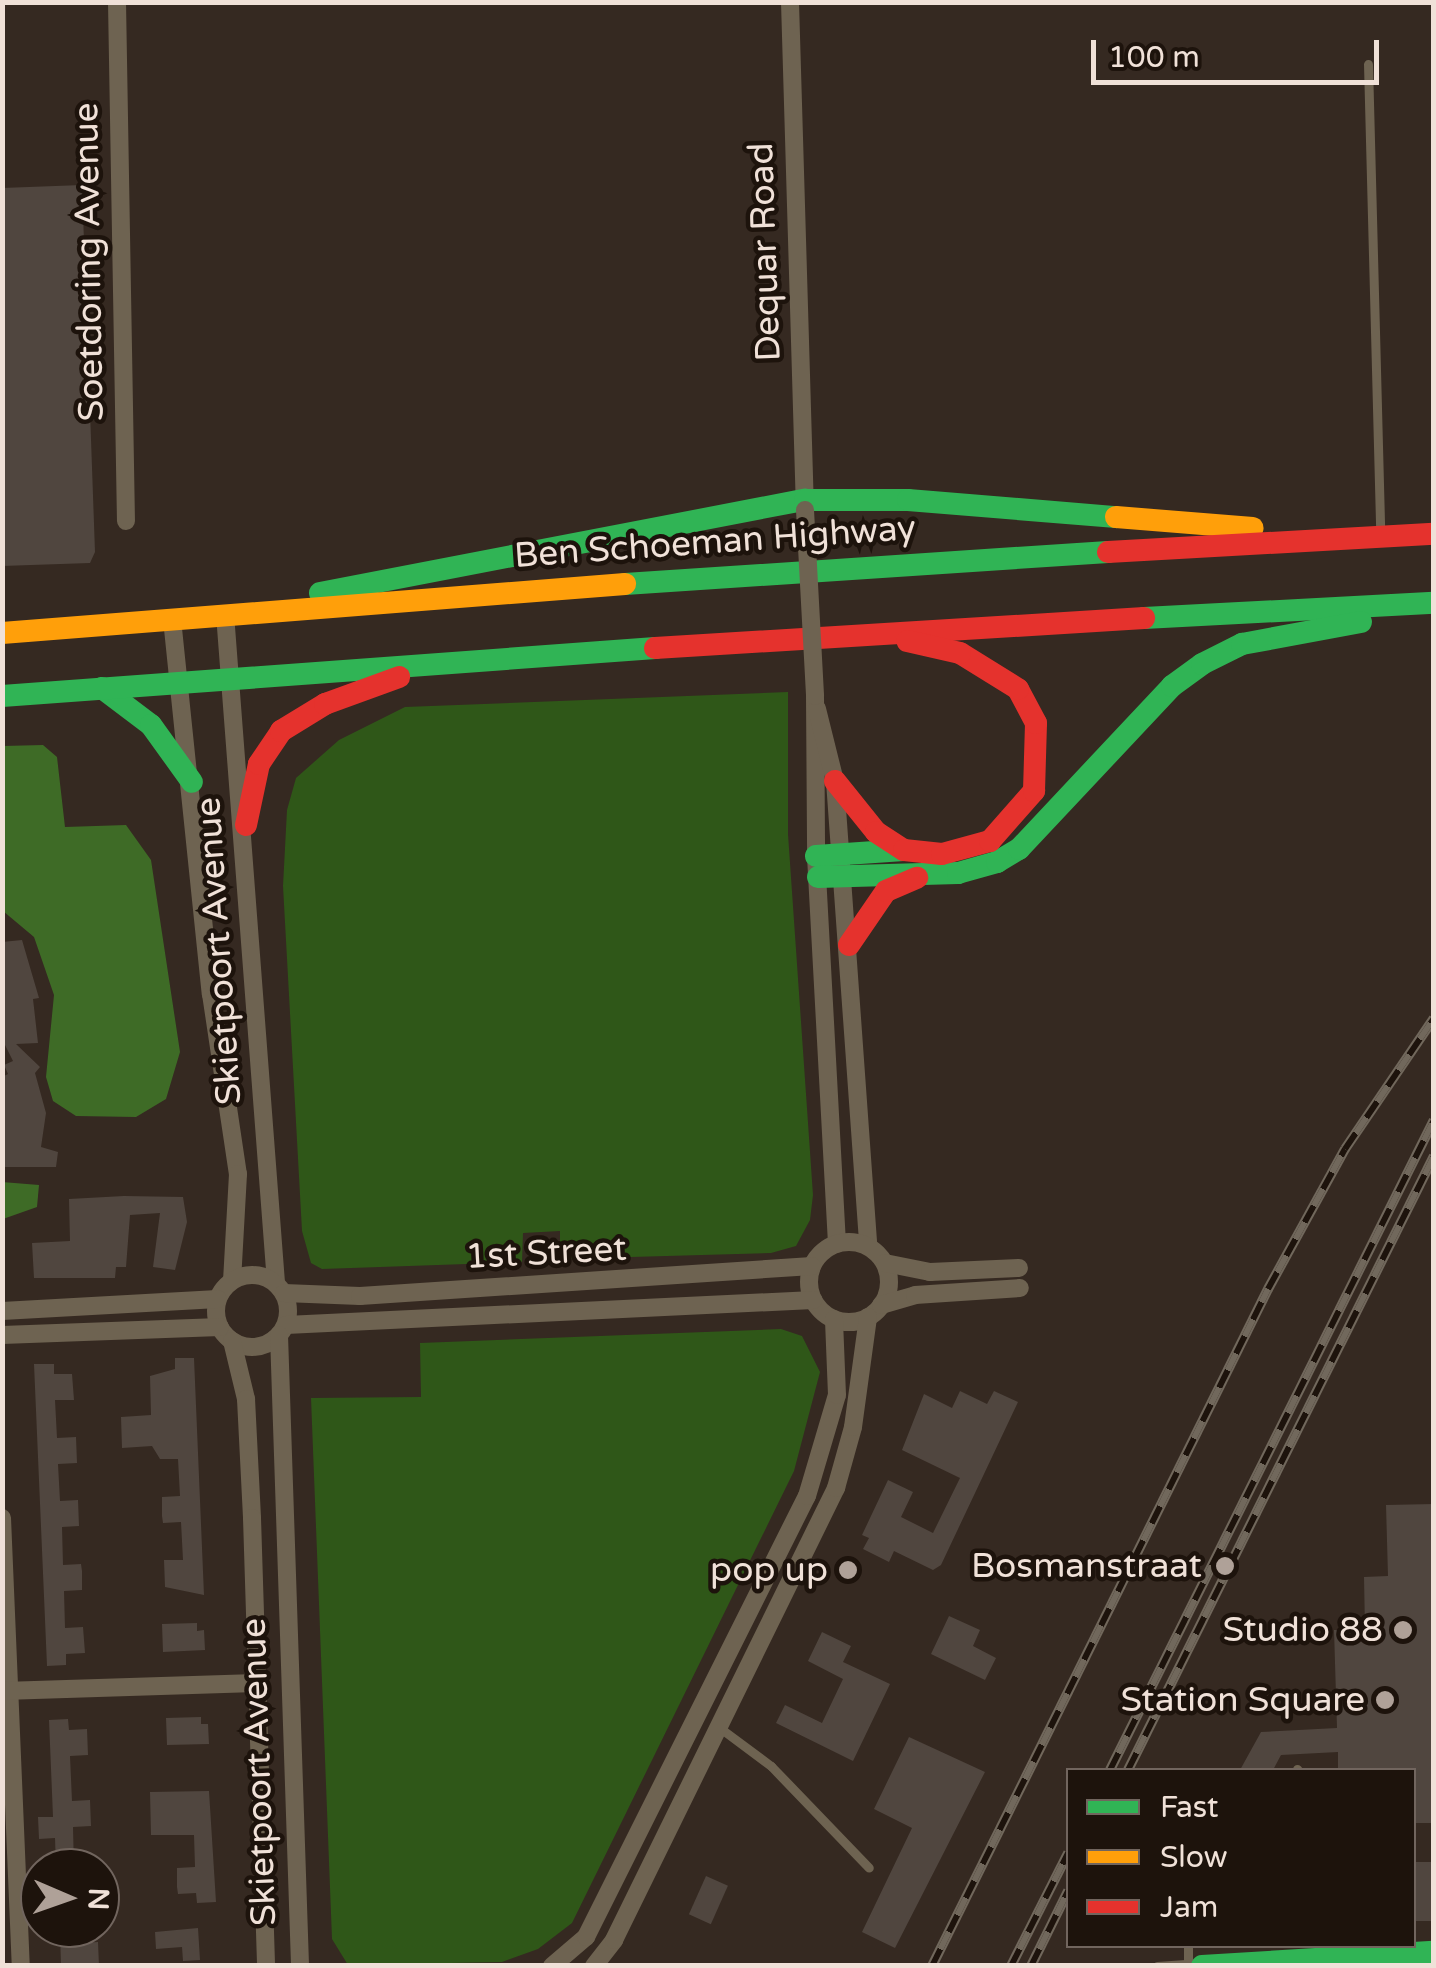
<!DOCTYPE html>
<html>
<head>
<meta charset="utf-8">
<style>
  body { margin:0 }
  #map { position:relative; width:1436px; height:1968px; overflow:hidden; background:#352921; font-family:"Varela Round",sans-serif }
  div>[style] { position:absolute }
  .green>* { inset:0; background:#2f5718 }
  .forest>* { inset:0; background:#3e6b26 }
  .building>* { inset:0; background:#50463f; transform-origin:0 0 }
  .lane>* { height:9px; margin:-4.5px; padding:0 4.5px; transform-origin:4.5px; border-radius:4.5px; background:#6e6351 }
  .street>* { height:18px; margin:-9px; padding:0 9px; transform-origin:9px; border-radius:9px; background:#6e6351 }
  .street>.ring { margin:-9px; padding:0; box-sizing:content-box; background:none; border:18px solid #6e6351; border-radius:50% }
  .fast>* { height:22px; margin:-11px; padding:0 11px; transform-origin:11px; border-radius:11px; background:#30b455 }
  .slow>* { height:22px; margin:-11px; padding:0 11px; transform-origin:11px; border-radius:11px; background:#ff9f0a }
  .jam>* { height:22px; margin:-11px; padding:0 11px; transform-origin:11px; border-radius:11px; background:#e5322d }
  .rail>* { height:10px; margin-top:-5px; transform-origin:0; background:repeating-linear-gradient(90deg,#1d130c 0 19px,#71685c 0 38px); box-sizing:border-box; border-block:2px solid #71685c }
  .street-bridge>* { height:18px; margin:-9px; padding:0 9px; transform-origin:9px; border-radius:9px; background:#6e6351 }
  .dots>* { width:28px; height:28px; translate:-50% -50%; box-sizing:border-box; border:5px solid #1d130c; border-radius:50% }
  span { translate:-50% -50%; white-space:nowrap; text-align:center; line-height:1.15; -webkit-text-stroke:9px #1d130c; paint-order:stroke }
  .street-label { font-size:35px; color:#f0e1d8 }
  .poi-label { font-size:35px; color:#f0e1d8 }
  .right { translate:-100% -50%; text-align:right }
  .frame { position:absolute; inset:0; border:5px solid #f0e1d8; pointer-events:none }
  .legend { position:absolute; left:1066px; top:1768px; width:350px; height:180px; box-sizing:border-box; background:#1d130c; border:2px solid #71655e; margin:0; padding:12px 18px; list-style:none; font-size:30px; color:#f0e1d8 }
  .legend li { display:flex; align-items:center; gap:20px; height:50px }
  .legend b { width:50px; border:2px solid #71655e }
  .north { position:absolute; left:20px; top:1848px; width:100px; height:100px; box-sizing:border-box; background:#1d130c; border:2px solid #71655e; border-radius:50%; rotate:92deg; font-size:28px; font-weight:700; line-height:40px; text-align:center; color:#f0e1d8 }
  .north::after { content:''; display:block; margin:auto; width:35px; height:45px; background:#afa198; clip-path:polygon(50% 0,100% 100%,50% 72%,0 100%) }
  .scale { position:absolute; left:1091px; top:40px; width:288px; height:45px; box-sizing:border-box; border:5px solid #f0e1d8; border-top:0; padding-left:12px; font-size:30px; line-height:35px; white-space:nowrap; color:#f0e1d8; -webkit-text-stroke:8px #1d130c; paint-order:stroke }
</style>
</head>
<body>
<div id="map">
  <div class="green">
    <div style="clip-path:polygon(788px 692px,788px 834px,813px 1195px,810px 1220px,796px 1246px,771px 1253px,560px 1259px,560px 1231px,523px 1233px,522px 1262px,322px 1269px,311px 1263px,302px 1231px,283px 886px,287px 810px,296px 778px,339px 740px,405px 707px)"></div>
    <div style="clip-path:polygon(781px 1329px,802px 1336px,820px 1372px,794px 1471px,572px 1923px,538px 1949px,502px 1962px,348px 1965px,332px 1939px,311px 1398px,421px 1397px,420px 1343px)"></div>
  </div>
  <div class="forest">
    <div style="clip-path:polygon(43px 745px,57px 757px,65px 827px,126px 825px,151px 860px,180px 1052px,166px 1099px,136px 1117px,76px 1116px,53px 1101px,46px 1077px,54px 995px,34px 937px,3px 911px,3px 746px)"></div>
    <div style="clip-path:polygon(2px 1182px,39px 1185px,37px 1207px,3px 1219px)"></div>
  </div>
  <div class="building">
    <div style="clip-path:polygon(82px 185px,95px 552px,90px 563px,2px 566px,2px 188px)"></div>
    <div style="clip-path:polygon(22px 940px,39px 998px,33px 999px,38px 1043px,16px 1044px,40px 1067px,35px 1073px,46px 1113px,41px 1147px,58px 1152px,56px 1167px,2px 1167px,2px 1077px,8px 1074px,4px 1065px,13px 1061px,2px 1039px,2px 942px)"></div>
    <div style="clip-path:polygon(124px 1196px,183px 1197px,187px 1222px,175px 1270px,153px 1267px,160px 1213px,130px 1215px,126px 1267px,116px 1267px,115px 1278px,34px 1278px,32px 1243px,70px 1241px,69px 1199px)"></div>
    <div style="clip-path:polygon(175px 1358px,194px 1358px,204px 1595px,165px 1587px,164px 1560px,183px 1560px,181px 1522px,163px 1523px,162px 1516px,162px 1497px,180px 1496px,178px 1459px,160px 1459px,152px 1446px,122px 1448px,121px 1417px,151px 1415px,150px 1376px,175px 1369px)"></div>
    <div style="clip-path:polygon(34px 1364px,54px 1364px,54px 1374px,72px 1374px,74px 1400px,55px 1400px,57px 1438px,76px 1437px,77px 1463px,58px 1464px,60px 1501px,78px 1500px,79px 1526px,62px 1527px,63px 1565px,81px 1564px,82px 1571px,82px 1590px,64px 1591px,65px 1628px,83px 1627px,85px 1653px,66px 1654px,66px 1665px,47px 1666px)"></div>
    <div style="clip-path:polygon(960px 1391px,987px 1404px,994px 1391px,1018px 1402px,941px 1565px,933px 1570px,894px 1551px,889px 1562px,863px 1549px,869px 1538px,862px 1535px,888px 1480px,913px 1492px,901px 1517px,933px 1533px,960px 1478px,902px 1450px,924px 1394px,952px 1408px)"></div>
    <div style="clip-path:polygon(1434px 1504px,1434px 1823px,1414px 1823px,1414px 1770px,1338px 1770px,1338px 1752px,1281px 1755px,1273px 1770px,1240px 1770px,1261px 1732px,1337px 1728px,1334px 1630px,1365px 1630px,1364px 1577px,1388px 1576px,1386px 1505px)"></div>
    <div style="clip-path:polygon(949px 1616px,980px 1630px,973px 1646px,996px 1658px,985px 1680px,931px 1654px)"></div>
    <div style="clip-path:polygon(197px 1623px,197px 1631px,204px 1630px,205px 1650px,163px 1652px,162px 1624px)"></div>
    <div style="clip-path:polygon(822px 1632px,851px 1646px,843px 1662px,890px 1684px,853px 1761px,776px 1723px,785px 1705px,822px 1723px,843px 1679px,808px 1661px)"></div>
    <div style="clip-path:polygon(201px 1717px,201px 1724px,208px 1724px,209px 1744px,167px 1745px,166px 1718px)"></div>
    <div style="clip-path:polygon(68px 1719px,69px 1730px,87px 1729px,88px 1755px,70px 1756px,72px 1801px,90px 1800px,91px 1826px,73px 1827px,74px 1868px,56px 1868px,55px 1838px,39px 1839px,38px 1817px,53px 1817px,49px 1720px)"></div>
    <div style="clip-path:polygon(909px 1737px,985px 1772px,895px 1948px,862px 1932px,912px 1828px,874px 1809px)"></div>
    <div style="clip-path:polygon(209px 1791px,216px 1902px,197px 1903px,196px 1893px,178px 1894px,177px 1887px,177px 1868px,195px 1867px,194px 1835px,151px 1835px,150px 1792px)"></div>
    <div style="left:1414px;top:1862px;width:20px;height:59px"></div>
    <div style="left:706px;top:1876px;width:24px;height:42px;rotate:24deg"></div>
    <div style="clip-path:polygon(198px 1928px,200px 1960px,183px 1961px,182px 1947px,156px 1949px,155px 1932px)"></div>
    <div style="clip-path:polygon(79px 1932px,80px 1943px,98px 1942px,99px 1966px,61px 1966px,60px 1933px)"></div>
  </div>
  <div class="lane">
    <div style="left:1368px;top:64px;width:469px;rotate:88.5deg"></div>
    <div style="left:720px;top:1728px;width:64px;rotate:36.7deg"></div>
    <div style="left:771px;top:1766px;width:141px;rotate:46.1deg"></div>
    <div style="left:1297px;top:1769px;width:1px;rotate:45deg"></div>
    <div style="left:1188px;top:1964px;width:18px;rotate:-90deg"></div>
    <div style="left:1157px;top:1966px;width:43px;rotate:-4deg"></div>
  </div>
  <div class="street">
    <div style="left:117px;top:2px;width:519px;rotate:89.01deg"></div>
    <div style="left:790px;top:2px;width:507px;rotate:88.31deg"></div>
    <div style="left:225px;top:614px;width:671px;rotate:85.64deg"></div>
    <div style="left:172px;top:619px;width:377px;rotate:84.1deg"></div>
    <div style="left:211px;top:994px;width:182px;rotate:81.5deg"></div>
    <div style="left:238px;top:1174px;width:106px;rotate:93.2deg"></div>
    <div style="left:815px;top:696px;width:160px;rotate:89.6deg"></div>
    <div style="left:816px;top:856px;width:388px;rotate:86.9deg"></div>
    <div style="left:817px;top:709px;width:74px;rotate:76deg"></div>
    <div style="left:835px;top:781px;width:466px;rotate:85.9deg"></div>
    <div class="ring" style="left:809px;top:1242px;width:62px;height:62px"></div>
    <div style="left:885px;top:1263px;width:46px;rotate:11.3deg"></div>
    <div style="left:930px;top:1272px;width:89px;rotate:-2.6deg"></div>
    <div class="ring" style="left:216px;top:1275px;width:54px;height:54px"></div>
    <div style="left:284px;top:1293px;width:76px;rotate:2.3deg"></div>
    <div style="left:360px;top:1296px;width:453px;rotate:-3.8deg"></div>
    <div style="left:881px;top:1305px;width:35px;rotate:-16deg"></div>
    <div style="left:915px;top:1295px;width:105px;rotate:-3.8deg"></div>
    <div style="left:2px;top:1311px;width:216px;rotate:-3.2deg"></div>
    <div style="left:286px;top:1325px;width:528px;rotate:-2.72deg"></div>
    <div style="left:2px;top:1335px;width:218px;rotate:-2.1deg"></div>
    <div style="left:279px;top:1335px;width:631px;rotate:88.09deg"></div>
    <div style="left:232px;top:1341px;width:60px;rotate:76.4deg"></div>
    <div style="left:246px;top:1399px;width:119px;rotate:87.1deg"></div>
    <div style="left:252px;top:1518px;width:448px;rotate:88.2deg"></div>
    <div style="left:2px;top:1518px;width:448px;rotate:87.6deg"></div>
    <div style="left:3px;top:1691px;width:255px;rotate:-1.8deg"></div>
    <div style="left:552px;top:1966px;width:45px;rotate:-40.5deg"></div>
    <div style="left:586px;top:1937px;width:493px;rotate:-63.4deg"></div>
    <div style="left:807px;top:1496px;width:105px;rotate:-73.5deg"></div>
    <div style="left:837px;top:1395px;width:76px;rotate:-92.3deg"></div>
    <div style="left:594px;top:1966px;width:33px;rotate:-52deg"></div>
    <div style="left:614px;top:1940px;width:504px;rotate:-63.84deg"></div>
    <div style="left:836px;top:1488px;width:63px;rotate:-74.4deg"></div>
    <div style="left:853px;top:1427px;width:111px;rotate:-82.2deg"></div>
  </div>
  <div class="fast">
    <div style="left:625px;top:584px;width:484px;rotate:-3.8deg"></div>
    <div style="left:320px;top:593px;width:494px;rotate:-10.9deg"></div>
    <div style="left:805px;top:500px;width:103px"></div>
    <div style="left:908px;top:500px;width:209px;rotate:4.7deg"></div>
    <div style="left:1144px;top:618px;width:290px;rotate:-3deg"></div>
    <div style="left:102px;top:688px;width:61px;rotate:37.1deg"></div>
    <div style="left:151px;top:725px;width:70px;rotate:54.3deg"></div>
    <div style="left:2px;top:696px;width:655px;rotate:-4.2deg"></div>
    <div style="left:816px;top:856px;width:88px;rotate:-3.9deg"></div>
    <div style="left:818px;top:877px;width:140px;rotate:-1.6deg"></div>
    <div style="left:958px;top:873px;width:41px;rotate:-15.8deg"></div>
    <div style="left:997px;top:862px;width:26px;rotate:-31deg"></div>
    <div style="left:1019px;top:849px;width:224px;rotate:-46.8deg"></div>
    <div style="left:1172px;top:686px;width:37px;rotate:-36deg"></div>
    <div style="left:1202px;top:664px;width:45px;rotate:-26.6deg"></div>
    <div style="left:1242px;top:644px;width:121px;rotate:-10.5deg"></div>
    <div style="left:1202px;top:1966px;width:232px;rotate:-3.5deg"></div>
  </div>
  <div class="slow">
    <div style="left:1116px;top:517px;width:137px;rotate:4.6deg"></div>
    <div style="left:2px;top:633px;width:625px;rotate:-4.5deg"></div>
  </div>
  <div class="jam">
    <div style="left:1108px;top:552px;width:326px;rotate:-3.2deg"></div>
    <div style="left:655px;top:648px;width:490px;rotate:-3.5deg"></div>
    <div style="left:835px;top:781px;width:65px;rotate:51.2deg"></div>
    <div style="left:876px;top:832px;width:33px;rotate:33deg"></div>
    <div style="left:904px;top:850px;width:38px;rotate:6deg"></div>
    <div style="left:942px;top:854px;width:50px;rotate:-15.2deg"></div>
    <div style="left:990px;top:841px;width:67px;rotate:-48.7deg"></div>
    <div style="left:1034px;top:791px;width:68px;rotate:-88.3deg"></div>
    <div style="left:1036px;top:723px;width:38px;rotate:-118deg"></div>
    <div style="left:1018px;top:689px;width:68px;rotate:-148.2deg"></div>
    <div style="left:960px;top:653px;width:54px;rotate:-167.2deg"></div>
    <div style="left:246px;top:825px;width:62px;rotate:-78deg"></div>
    <div style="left:259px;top:764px;width:40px;rotate:-56deg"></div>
    <div style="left:281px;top:731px;width:52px;rotate:-31.5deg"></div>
    <div style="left:325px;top:704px;width:79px;rotate:-20deg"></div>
    <div style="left:849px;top:945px;width:65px;rotate:-55.6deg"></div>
    <div style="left:886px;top:891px;width:34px;rotate:-23deg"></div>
  </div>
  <div class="rail">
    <div style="left:1110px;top:1770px;width:726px;rotate:-63.51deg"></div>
    <div style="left:1128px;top:1770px;width:686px;rotate:-63.51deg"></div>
    <div style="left:932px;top:1966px;width:756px;rotate:-63.6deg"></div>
    <div style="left:1268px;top:1289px;width:160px;rotate:-61.2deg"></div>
    <div style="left:1345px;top:1149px;width:158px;rotate:-55.8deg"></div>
    <div style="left:1011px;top:1966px;width:127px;rotate:-63.2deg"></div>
    <div style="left:1031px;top:1966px;width:84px;rotate:-63.7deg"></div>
  </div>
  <div class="street-bridge">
    <div style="left:805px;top:510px;width:186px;rotate:86.9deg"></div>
  </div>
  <div class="dots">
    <div style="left:1225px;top:1566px;background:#afa198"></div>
    <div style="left:848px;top:1570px;background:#afa198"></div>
    <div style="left:1403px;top:1630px;background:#afa198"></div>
    <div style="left:1385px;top:1700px;background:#afa198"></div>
  </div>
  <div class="street-label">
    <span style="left:765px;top:252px;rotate:-92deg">Dequar Road</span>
    <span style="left:89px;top:262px;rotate:-91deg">Soetdoring Avenue</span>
    <span style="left:715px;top:542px;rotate:-4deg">Ben Schoeman Highway</span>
    <span style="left:219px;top:951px;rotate:-94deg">Skietpoort Avenue</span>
    <span style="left:546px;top:1253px;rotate:-3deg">1st Street</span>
    <span style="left:259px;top:1772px;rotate:-92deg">Skietpoort Avenue</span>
  </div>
  <div class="poi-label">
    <span class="right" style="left:1202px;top:1566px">Bosmanstraat</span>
    <span class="right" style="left:828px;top:1570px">pop up</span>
    <span class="right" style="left:1383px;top:1630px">Studio 88</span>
    <span class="right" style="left:1365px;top:1700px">Station Square</span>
  </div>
  <div class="frame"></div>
  <ul class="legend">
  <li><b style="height:12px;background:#30b455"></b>Fast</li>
  <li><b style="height:12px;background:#ff9f0a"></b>Slow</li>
  <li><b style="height:12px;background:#e5322d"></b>Jam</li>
  </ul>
  <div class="north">N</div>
  <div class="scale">100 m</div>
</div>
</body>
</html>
